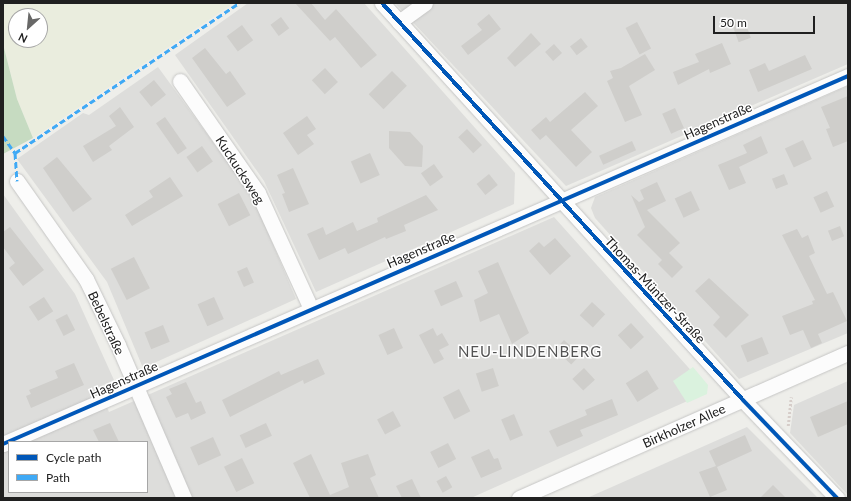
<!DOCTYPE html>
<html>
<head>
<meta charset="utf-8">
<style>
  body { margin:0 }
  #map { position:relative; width:851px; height:501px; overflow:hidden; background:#eeeeea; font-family:Lato,sans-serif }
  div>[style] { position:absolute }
  .residential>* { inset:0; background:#dddddb }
  .farmland>* { inset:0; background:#eaedde }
  .forest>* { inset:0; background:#c6dbc1 }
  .park>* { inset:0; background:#daf2de }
  .building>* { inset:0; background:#cfcecb; transform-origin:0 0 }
  .path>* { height:2.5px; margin-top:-1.25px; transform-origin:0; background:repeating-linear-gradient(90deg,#d6cdc9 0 2px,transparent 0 4px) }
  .roads { filter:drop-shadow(0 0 1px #c5c5c4) drop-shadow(0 0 1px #c5c5c4) }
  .minor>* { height:15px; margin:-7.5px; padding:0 7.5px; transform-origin:7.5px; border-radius:7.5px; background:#fcfcfc }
  .quiet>* { height:3px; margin-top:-1.5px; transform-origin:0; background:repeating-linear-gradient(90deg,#3fa9f5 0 6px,transparent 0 9px) }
  .cycleway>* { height:4px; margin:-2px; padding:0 2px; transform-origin:2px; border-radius:2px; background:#0057b8 }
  span { translate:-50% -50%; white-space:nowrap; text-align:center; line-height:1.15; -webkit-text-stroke:3px #fff; paint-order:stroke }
  .street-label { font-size:13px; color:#202020 }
  .quarter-label { font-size:15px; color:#535353; letter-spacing:1px }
  .frame { position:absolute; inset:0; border:4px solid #202020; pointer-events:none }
  .legend { position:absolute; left:8px; top:441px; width:140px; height:52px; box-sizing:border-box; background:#fff; border:1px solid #a6a6a6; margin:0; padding:5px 7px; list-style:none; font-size:12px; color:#202020 }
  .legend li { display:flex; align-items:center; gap:8px; height:20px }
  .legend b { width:20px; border:1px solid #a6a6a6 }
  .north { position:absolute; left:8px; top:8px; width:40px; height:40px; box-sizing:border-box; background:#fff; border:1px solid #a6a6a6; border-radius:50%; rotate:207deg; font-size:11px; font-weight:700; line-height:16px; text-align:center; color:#202020 }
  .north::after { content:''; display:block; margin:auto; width:14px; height:18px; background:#686867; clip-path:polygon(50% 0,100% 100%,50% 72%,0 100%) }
  .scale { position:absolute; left:713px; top:16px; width:102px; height:18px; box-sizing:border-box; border:2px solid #202020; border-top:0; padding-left:5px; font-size:12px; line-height:14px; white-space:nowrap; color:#202020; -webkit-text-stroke:3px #fff; paint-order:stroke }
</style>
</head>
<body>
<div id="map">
  <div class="residential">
    <div style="clip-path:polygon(248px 3px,364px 3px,515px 173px,514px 204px,316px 292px,264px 181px,175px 55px)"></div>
    <div style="clip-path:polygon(395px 3px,848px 3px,848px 64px,566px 186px)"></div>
    <div style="clip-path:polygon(158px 67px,253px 197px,296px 299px,143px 368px,107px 282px,17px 159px,83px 113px,89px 115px)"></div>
    <div style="clip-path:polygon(848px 86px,848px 333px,739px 379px,595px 218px,591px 208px,595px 197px)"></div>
    <div style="clip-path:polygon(evenodd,3px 194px,75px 294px,114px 380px,99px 387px,109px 412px,554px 217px,704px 385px,703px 394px,471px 498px,3px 498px,3px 194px,9px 442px,147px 442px,147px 492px,9px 492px,9px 442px)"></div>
    <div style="clip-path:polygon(848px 381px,848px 495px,790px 433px,794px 405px)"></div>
    <div style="clip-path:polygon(747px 427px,818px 498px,587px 498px)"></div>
  </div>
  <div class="farmland">
    <div style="clip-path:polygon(evenodd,3px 3px,234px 3px,33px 138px,17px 99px,3px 44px,3px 3px,16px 16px,40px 16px,40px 40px,16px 40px,16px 16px)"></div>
  </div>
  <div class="forest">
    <div style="clip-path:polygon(3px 44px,17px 99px,33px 138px,3px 154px)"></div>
  </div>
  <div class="park">
    <div style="clip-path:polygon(693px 367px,708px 385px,707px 394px,687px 403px,673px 381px)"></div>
  </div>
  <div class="building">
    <div style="clip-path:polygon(295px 3px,311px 3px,325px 20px,336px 9px,377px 55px,361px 68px,335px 37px,330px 41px)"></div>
    <div style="clip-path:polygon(489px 14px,501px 29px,468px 55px,461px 46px,482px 30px,477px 24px)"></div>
    <div style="left:281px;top:17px;width:14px;height:13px;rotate:54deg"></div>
    <div style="left:744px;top:19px;width:20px;height:13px;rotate:70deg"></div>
    <div style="left:637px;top:22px;width:30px;height:13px;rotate:62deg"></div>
    <div style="left:242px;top:25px;width:19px;height:19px;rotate:54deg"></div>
    <div style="clip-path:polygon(531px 33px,541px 44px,515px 67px,507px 58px)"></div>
    <div style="left:581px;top:38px;width:11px;height:14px;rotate:52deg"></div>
    <div style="clip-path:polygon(722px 43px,731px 64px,710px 73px,709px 69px,678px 85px,673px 72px,699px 62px,695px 54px)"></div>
    <div style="left:554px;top:44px;width:12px;height:12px;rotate:48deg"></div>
    <div style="clip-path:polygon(205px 48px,226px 74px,230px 71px,246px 94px,227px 107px,192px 58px)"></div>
    <div style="clip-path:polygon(645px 54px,655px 70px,629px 86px,642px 115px,625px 122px,607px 81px,613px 78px,610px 71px,621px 68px)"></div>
    <div style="clip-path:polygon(805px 55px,812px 69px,758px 92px,749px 70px,765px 63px,769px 71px)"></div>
    <div style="left:325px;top:68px;width:19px;height:18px;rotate:47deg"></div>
    <div style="left:392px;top:71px;width:21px;height:33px;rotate:45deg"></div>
    <div style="left:154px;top:80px;width:19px;height:19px;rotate:51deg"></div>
    <div style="clip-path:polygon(585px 92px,598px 106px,571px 130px,592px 152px,576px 167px,546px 135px,540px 140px,531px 130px,546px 117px,550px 122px)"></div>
    <div style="clip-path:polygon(848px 96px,848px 141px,833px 147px,826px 129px,830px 128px,821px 107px)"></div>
    <div style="clip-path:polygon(120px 107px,134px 127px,109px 146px,112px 150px,93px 162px,83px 146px,116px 126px,109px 116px)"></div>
    <div style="left:675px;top:108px;width:22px;height:14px;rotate:66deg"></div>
    <div style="clip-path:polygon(307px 116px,316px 129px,307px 135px,314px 144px,298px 155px,283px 133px)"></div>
    <div style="left:165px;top:117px;width:38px;height:11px;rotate:55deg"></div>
    <div style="left:467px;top:129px;width:22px;height:12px;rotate:47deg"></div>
    <div style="clip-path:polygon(389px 131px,410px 132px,423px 146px,422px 167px,405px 166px,389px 148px)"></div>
    <div style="clip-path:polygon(761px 136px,768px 153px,739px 167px,746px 183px,729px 190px,718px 165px,747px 153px,743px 145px)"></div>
    <div style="left:803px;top:140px;width:21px;height:20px;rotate:65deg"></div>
    <div style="left:632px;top:141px;width:10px;height:36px;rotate:66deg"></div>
    <div style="left:202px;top:146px;width:19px;height:19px;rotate:55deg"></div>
    <div style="left:370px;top:153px;width:24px;height:21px;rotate:66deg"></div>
    <div style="clip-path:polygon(57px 157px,92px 199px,73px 212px,43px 168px)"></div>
    <div style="left:434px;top:164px;width:16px;height:16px;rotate:55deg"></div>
    <div style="clip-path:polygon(293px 168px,309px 204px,289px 212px,282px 194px,285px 193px,277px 175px)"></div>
    <div style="left:489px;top:174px;width:14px;height:16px;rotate:51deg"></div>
    <div style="left:784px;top:174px;width:11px;height:13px;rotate:68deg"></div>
    <div style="clip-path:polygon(170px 177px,183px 196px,132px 226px,125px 215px,153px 197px,149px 191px)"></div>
    <div style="clip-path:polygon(657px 182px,666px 201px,647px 210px,680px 243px,669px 253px,683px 267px,672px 278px,658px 264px,662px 260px,637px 235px,645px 227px,631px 195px,639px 202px,644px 199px,640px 190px)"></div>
    <div style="left:691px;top:191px;width:21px;height:18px;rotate:65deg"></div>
    <div style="left:827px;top:191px;width:17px;height:15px;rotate:65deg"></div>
    <div style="left:239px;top:193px;width:25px;height:24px;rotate:63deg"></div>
    <div style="clip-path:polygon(426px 195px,438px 210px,404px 225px,406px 231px,386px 239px,385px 237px,348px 254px,345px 248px,319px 260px,307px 234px,323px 227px,326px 235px,353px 222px,357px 231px,378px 222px,377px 218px)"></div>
    <div style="left:840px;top:226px;width:11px;height:13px;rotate:68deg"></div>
    <div style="clip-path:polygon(10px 227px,44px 270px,23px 286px,9px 268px,15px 263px,3px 247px,3px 232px)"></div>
    <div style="clip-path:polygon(797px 229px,802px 238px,808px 235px,815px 253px,809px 256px,827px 294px,833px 292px,847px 321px,818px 334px,822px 343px,811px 348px,803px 330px,790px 335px,782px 316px,813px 304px,812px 301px,815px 300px,782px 235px)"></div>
    <div style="clip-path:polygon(555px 238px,571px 256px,550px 275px,529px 251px,539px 242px,544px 247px)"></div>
    <div style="left:134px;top:257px;width:35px;height:26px;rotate:63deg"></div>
    <div style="clip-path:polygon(498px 262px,529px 333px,512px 344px,499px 314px,480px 322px,474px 300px,488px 293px,478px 271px)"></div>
    <div style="left:247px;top:267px;width:17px;height:11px;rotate:66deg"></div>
    <div style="clip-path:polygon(709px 278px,749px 315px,726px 338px,713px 325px,720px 317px,695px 291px)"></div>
    <div style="left:456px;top:281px;width:17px;height:24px;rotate:66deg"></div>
    <div style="left:44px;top:297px;width:17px;height:18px;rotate:57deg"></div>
    <div style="left:214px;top:297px;width:24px;height:18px;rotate:66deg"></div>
    <div style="left:592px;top:302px;width:18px;height:18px;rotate:43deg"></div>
    <div style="left:67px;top:314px;width:18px;height:13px;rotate:63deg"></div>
    <div style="left:631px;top:323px;width:19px;height:18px;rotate:47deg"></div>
    <div style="left:163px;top:325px;width:18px;height:20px;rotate:68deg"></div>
    <div style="left:394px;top:328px;width:22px;height:17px;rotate:66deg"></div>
    <div style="clip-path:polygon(433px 328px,437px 336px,442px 333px,449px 345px,439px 350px,444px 359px,434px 364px,419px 335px)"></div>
    <div style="left:762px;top:337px;width:18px;height:23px;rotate:68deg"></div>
    <div style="left:564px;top:340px;width:22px;height:13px;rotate:43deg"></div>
    <div style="clip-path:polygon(318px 359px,325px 374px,304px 384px,303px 380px,230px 417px,222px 400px,279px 371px,281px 375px)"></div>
    <div style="clip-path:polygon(74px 363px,84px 385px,31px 408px,26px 396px,31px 394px,29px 390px,58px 378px,55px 371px)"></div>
    <div style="left:493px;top:368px;width:19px;height:18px;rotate:72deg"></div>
    <div style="left:584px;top:368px;width:16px;height:16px;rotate:47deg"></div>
    <div style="left:647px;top:370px;width:22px;height:25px;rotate:58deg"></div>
    <div style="clip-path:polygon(186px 382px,196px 403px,201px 401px,206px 413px,191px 420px,188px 413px,176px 418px,166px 397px,172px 394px,169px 389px)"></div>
    <div style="left:459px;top:389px;width:25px;height:18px;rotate:63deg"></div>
    <div style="clip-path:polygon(612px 399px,618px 415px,580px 430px,583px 436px,557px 447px,549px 431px,587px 415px,585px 410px)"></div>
    <div style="clip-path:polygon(848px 401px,848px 424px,818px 437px,810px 417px)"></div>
    <div style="left:393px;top:411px;width:17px;height:18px;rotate:62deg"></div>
    <div style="left:514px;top:414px;width:23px;height:14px;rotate:67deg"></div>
    <div style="clip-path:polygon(110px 423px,119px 442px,99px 442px,93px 430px)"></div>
    <div style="left:266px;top:423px;width:14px;height:29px;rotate:65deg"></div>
    <div style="clip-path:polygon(745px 435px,752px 451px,717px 467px,727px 490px,710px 497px,699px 472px,716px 466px,709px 451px)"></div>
    <div style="left:213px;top:437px;width:20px;height:25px;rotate:66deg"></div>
    <div style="left:448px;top:443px;width:18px;height:20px;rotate:63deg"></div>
    <div style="clip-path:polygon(489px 449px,494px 459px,498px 458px,502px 469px,481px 478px,471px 457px)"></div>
    <div style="clip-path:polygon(311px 454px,330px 495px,349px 487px,341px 463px,368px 454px,376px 475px,370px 478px,379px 498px,310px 498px,293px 463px)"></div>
    <div style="left:242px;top:458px;width:28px;height:20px;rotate:64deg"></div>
    <div style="left:446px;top:476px;width:13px;height:11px;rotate:61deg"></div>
    <div style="clip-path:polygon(412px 479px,421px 498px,402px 498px,396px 486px)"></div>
    <div style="clip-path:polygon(773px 485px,786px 498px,760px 498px)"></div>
  </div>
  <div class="path">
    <div style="left:788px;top:426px;width:29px;rotate:-84deg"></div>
  </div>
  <div class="roads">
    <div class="minor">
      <div style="left:382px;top:3px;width:537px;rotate:47.72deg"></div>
      <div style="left:743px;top:400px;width:136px;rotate:46.2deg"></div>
      <div style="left:399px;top:22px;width:32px;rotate:-36deg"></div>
      <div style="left:180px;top:81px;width:136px;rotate:55.1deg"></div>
      <div style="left:258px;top:193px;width:128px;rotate:65.4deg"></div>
      <div style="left:17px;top:181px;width:120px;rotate:54.9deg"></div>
      <div style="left:86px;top:279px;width:73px;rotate:64.1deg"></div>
      <div style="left:118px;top:345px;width:167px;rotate:66.7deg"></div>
      <div style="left:3px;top:444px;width:922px;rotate:-23.53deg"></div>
      <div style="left:519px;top:498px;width:360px;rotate:-23.8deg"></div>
    </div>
  </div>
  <div class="quiet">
    <div style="left:3px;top:136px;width:21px;rotate:55deg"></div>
    <div style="left:15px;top:153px;width:28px;rotate:86deg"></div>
    <div style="left:15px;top:153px;width:270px;rotate:-33.8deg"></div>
  </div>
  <div class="cycleway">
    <div style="left:382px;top:3px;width:537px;rotate:47.72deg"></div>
    <div style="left:743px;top:400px;width:136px;rotate:46.2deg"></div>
    <div style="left:3px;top:444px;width:922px;rotate:-23.53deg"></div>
  </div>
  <div class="street-label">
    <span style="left:718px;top:121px;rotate:-24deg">Hagenstraße</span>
    <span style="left:240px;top:170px;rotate:57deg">Kuckucksweg</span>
    <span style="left:421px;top:250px;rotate:-23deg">Hagenstraße</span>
    <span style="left:655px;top:290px;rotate:47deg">Thomas-Müntzer-Straße</span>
    <span style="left:106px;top:323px;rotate:65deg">Bebelstraße</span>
    <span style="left:124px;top:380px;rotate:-24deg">Hagenstraße</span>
    <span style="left:684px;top:426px;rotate:-24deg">Birkholzer Allee</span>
  </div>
  <div class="quarter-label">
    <span style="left:530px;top:352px">NEU-LINDENBERG</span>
  </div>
  <div class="frame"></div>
  <ul class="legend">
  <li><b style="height:5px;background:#0057b8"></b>Cycle path</li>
  <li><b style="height:5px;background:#3fa9f5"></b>Path</li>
  </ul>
  <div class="north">N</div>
  <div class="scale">50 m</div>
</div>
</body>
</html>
